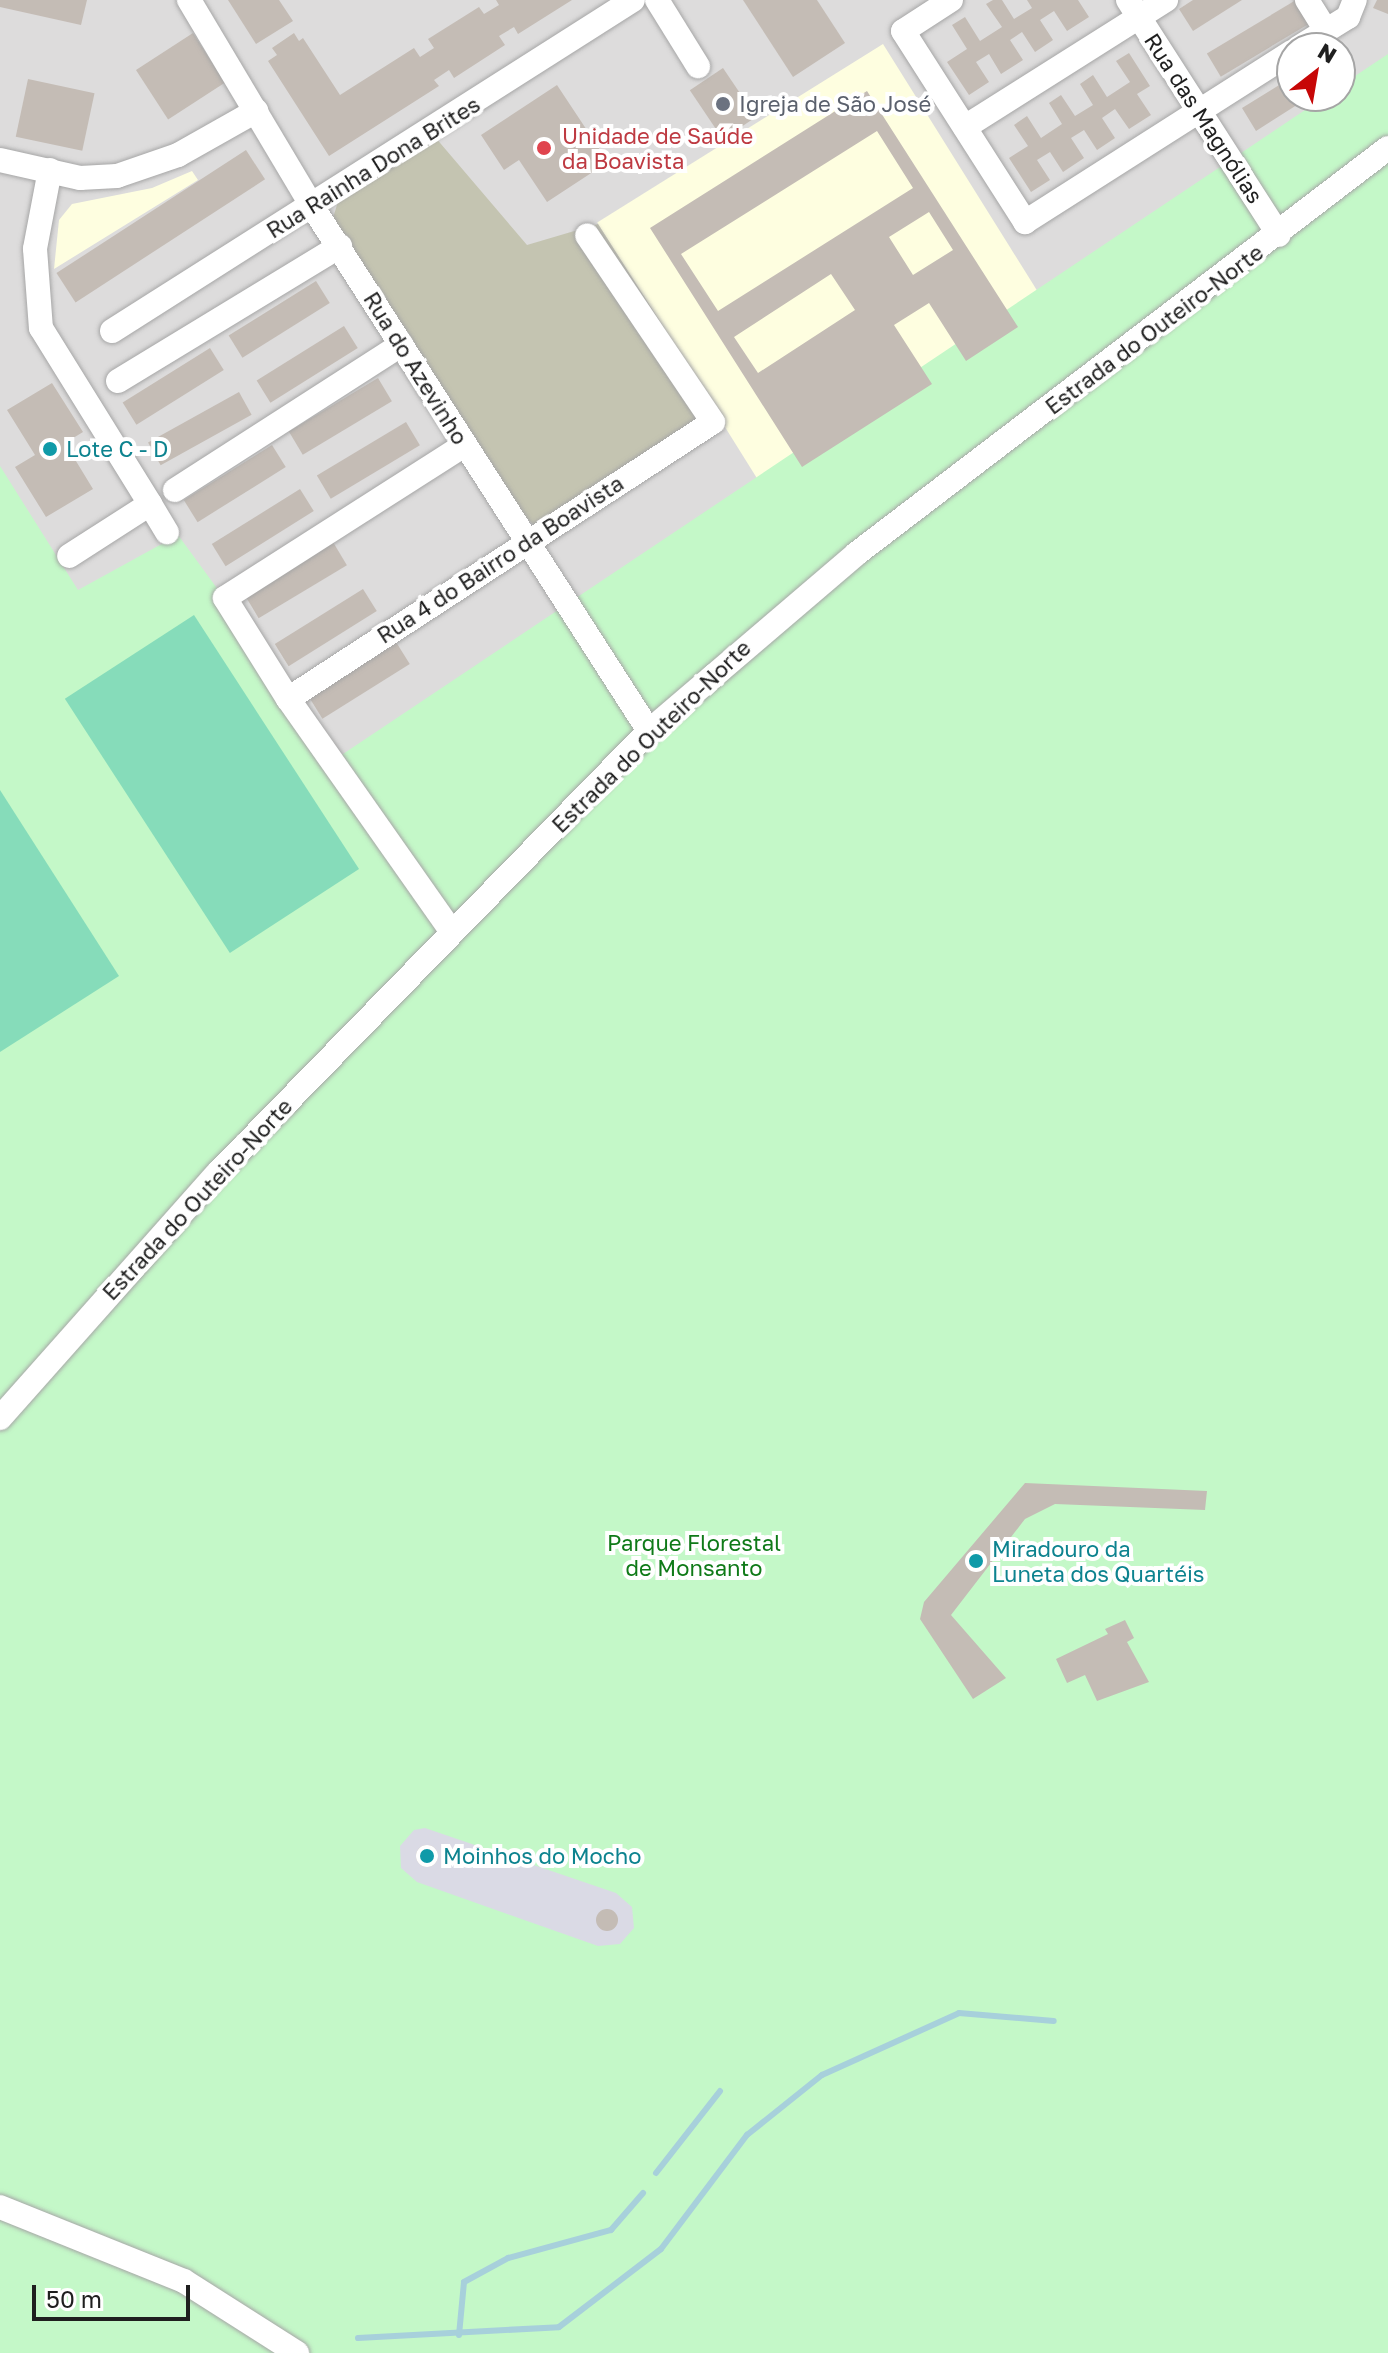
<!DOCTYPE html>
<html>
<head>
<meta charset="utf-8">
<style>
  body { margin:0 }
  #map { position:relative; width:1388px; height:2353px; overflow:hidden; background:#efece5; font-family:"Golos Text",sans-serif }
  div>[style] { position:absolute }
  .residential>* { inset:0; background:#dddcdc }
  .education>* { inset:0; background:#fefee0; transform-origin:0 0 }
  .construction>* { inset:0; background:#c4c4b1 }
  .park>* { inset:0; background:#c4f8c8 }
  .pitch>* { inset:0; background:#86dcba; transform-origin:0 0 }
  .plaza>* { inset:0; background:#dadae5 }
  .stream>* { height:6px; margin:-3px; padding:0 3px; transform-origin:3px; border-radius:3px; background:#a7d0db }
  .building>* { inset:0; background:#c4bcb5; transform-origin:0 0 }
  .round { border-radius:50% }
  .roads { filter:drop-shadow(0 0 2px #a6a6a6) drop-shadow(0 0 2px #a6a6a6) }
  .minor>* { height:24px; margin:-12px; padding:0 12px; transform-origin:12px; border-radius:12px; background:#fff }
  .dots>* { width:22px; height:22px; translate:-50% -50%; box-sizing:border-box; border:4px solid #fff; border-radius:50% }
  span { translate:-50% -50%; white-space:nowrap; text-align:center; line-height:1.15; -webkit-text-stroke:8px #fff; paint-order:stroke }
  .worship-label { font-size:22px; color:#5b616d }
  .left { translate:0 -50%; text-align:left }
  .street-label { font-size:22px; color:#1f1f1f }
  .health-label { font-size:22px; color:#be3a42 }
  .culture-label { font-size:22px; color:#0d838f }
  .park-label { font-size:22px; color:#0f7a18 }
  .north { position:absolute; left:1276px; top:32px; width:80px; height:80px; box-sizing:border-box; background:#fff; border:2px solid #a5a5a5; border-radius:50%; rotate:31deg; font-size:22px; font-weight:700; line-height:32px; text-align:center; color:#1f1f1f }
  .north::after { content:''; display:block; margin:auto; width:28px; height:36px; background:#c70707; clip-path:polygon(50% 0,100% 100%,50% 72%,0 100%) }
  .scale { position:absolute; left:32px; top:2285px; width:158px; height:36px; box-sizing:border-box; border:4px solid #1f1f1f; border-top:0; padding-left:10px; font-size:24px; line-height:28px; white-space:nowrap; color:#1f1f1f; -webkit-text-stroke:6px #fff; paint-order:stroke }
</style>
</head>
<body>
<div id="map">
  <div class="residential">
    <div style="clip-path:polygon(evenodd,0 0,1388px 0,1388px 101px,366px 864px,0 645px,0 0,1292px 48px,1340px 48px,1340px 96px,1292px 96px,1292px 48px)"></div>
  </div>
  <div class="education">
    <div style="left:883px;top:44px;width:313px;height:337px;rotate:58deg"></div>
    <div style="clip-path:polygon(192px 171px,198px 180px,54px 269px,59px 220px,72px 204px,152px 188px)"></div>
  </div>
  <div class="construction">
    <div style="clip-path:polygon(435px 137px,527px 245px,598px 224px,726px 425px,552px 541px,522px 514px,333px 218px,340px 195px)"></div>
  </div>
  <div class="park">
    <div style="clip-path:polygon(1388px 54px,1388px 2353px,0 2353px,0 466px,78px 590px,178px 535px,340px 756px,1326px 96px,1340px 96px,1340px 86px)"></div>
  </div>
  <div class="pitch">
    <div style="left:194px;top:615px;width:303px;height:154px;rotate:57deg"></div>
    <div style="clip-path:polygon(0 790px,119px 976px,0 1052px)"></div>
  </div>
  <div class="plaza">
    <div style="clip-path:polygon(425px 1828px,616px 1893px,632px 1907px,634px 1928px,620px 1944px,598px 1946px,417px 1882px,401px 1868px,400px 1846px,414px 1830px)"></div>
  </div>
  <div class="stream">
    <div style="left:656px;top:2173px;width:104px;rotate:-52deg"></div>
    <div style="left:459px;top:2335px;width:53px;rotate:-84.6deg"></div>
    <div style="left:464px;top:2282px;width:50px;rotate:-28.6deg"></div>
    <div style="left:508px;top:2258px;width:107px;rotate:-15.2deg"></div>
    <div style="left:611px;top:2230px;width:49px;rotate:-49.1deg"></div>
    <div style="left:358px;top:2338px;width:201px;rotate:-3.1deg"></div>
    <div style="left:559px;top:2327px;width:128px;rotate:-37.4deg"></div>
    <div style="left:661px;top:2249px;width:143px;rotate:-53deg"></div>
    <div style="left:747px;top:2135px;width:96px;rotate:-38.7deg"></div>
    <div style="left:822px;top:2075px;width:150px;rotate:-24.3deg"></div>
    <div style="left:959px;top:2013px;width:95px;rotate:4.8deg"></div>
  </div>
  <div class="building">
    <div style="clip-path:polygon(0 0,87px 0,81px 25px,0 7px)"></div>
    <div style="clip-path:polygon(228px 0,279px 0,293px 21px,256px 44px)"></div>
    <div style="clip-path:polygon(496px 0,572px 0,518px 34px,514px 27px,499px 36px,505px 45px,454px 78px,449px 70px,434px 80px,439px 86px,329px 156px,268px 61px,277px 55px,272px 48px,294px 33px,299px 41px,303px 38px,340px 95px,414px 48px,420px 57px,434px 48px,428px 39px,479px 7px,484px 14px,499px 5px)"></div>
    <div style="clip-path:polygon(743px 0,817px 0,845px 43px,793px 77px)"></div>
    <div style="clip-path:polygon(993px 0,1002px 0,1014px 19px,1032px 8px,1027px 0,1078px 0,1089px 17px,1067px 31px,1054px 11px,1040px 20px,1053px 40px,1035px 52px,1022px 32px,1010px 40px,1023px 60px,1001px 74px,989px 54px,976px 62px,989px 82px,969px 95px,947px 62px,967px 49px,952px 25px,965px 17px,980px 41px,1002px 27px,986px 4px)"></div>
    <div style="clip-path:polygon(1193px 0,1242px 0,1193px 31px,1179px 9px)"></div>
    <div style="left:1296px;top:0;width:27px;height:104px;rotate:59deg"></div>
    <div style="clip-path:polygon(1377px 0,1388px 0,1388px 14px,1373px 8px)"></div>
    <div style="left:193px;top:33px;width:59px;height:68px;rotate:57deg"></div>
    <div style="clip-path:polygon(1129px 53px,1150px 86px,1137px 94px,1151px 115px,1129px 129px,1115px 109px,1102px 118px,1115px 138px,1097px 150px,1084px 130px,1071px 138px,1084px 158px,1063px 172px,1050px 152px,1037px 160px,1050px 180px,1031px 192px,1009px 158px,1028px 146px,1014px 125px,1027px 116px,1041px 138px,1062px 124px,1049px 103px,1061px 95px,1075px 116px,1093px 105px,1080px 84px,1093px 75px,1107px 97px,1130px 82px,1116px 61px)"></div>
    <div style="left:723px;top:68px;width:59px;height:40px;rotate:56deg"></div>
    <div style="clip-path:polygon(1292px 77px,1292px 96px,1311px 96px,1256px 131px,1242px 108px)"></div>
    <div style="left:28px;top:79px;width:68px;height:59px;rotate:12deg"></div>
    <div style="clip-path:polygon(557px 85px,608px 162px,547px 202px,519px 160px,504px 170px,481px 135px)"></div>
    <div style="clip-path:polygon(evenodd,867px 91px,1018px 327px,966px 361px,929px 303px,894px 325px,932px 384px,802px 467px,650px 228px,867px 91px,877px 131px,913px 188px,718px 311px,681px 254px,877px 131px,867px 91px,929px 212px,953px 250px,913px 275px,889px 237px,929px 212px,867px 91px,831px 274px,855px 310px,758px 373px,734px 337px,831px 274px)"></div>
    <div style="left:246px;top:150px;width:35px;height:226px;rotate:57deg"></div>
    <div style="left:316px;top:281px;width:26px;height:103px;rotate:58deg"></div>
    <div style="left:344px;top:326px;width:26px;height:103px;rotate:58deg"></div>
    <div style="left:210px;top:348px;width:26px;height:103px;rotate:58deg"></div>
    <div style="left:378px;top:378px;width:27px;height:104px;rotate:59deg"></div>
    <div style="clip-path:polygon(52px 383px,83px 432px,65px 443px,93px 489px,46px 517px,15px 467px,35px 455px,7px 410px)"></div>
    <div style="left:239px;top:392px;width:26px;height:104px;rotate:61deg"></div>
    <div style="left:406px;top:422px;width:27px;height:104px;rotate:59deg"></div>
    <div style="left:272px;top:445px;width:26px;height:104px;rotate:58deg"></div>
    <div style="left:300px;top:489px;width:26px;height:104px;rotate:58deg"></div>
    <div style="left:333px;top:542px;width:27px;height:103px;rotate:59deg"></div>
    <div style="left:363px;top:589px;width:26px;height:104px;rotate:58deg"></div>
    <div style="left:396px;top:642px;width:26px;height:103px;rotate:58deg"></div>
    <div style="clip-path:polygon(1025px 1483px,1207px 1491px,1205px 1510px,1055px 1504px,1025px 1519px,951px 1615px,1006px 1678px,973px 1699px,920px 1619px,924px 1602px)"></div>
    <div style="clip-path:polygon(1125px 1620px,1134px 1638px,1127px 1642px,1149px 1682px,1097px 1701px,1085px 1675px,1067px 1683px,1056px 1659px,1108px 1634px,1105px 1629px)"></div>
    <div class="round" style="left:416px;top:1845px;width:22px;height:22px"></div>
    <div class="round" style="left:596px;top:1909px;width:22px;height:22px"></div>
  </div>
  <div class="roads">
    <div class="minor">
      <div style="left:189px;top:0;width:240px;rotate:59.2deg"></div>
      <div style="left:312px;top:206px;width:624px;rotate:57.3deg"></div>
      <div style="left:657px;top:0;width:78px;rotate:58.2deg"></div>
      <div style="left:951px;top:0;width:57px;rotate:147.1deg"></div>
      <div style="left:903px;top:31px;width:227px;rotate:57.4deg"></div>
      <div style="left:1025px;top:222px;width:317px;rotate:-32.5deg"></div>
      <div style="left:1128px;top:0;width:279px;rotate:57.3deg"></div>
      <div style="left:1307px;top:0;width:36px;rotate:58deg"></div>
      <div style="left:1298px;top:48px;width:59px;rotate:-31.8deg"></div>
      <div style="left:1348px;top:17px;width:18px;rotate:-68deg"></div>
      <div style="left:965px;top:127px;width:238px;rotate:-32.3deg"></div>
      <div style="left:0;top:160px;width:82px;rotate:12.7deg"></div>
      <div style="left:80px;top:178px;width:37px;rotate:-3deg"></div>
      <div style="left:117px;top:176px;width:65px;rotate:-19deg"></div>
      <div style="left:178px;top:155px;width:90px;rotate:-29.4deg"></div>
      <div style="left:50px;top:170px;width:80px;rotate:100.8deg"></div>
      <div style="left:35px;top:249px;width:79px;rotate:85.7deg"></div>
      <div style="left:41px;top:328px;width:207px;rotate:58.2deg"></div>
      <div style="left:150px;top:504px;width:96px;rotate:147.3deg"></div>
      <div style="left:112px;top:331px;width:617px;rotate:-32.43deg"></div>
      <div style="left:118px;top:381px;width:260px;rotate:-31.3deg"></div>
      <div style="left:175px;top:490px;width:269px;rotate:-32.7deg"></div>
      <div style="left:150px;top:504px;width:33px;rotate:59deg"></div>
      <div style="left:288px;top:699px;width:507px;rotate:-33.09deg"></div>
      <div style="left:713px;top:422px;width:225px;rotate:-124deg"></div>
      <div style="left:452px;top:932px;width:285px;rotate:-125.1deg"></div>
      <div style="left:288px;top:699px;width:119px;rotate:-122deg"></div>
      <div style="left:225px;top:598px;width:284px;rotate:-32.6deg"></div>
      <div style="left:0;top:1418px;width:327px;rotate:-48.4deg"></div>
      <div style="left:217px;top:1174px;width:619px;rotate:-45.72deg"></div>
      <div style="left:649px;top:731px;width:272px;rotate:-40.5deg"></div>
      <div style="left:856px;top:554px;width:669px;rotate:-37.35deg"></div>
      <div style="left:0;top:2207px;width:198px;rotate:21.9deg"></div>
      <div style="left:184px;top:2281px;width:134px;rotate:32.5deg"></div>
    </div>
  </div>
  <div class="dots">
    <div style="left:723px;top:104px;background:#6b7280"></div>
    <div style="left:544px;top:148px;background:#e0444e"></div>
    <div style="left:50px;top:449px;background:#0f9aa8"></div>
    <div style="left:976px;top:1561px;background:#0f9aa8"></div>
    <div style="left:427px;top:1856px;background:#0f9aa8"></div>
  </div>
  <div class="worship-label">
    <span class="left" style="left:739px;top:104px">Igreja de São José</span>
  </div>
  <div class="street-label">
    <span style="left:1204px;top:118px;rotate:57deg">Rua das Magnólias</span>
    <span style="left:373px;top:167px;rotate:-32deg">Rua Rainha Dona Brites</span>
    <span style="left:1154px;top:329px;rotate:-37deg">Estrada do Outeiro-Norte</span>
    <span style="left:416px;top:368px;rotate:58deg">Rua do Azevinho</span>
    <span style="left:500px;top:559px;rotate:-33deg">Rua 4 do Bairro da Boavista</span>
    <span style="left:651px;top:736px;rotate:-44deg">Estrada do Outeiro-Norte</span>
    <span style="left:197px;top:1199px;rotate:-47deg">Estrada do Outeiro-Norte</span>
  </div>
  <div class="health-label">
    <span class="left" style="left:562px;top:148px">Unidade de Saúde<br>da Boavista</span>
  </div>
  <div class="culture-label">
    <span class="left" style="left:66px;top:449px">Lote C - D</span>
    <span class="left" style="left:992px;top:1561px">Miradouro da<br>Luneta dos Quartéis</span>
    <span class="left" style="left:443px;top:1856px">Moinhos do Mocho</span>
  </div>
  <div class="park-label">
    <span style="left:694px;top:1555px">Parque Florestal<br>de Monsanto</span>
  </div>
  <div class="north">N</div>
  <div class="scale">50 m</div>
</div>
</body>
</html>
